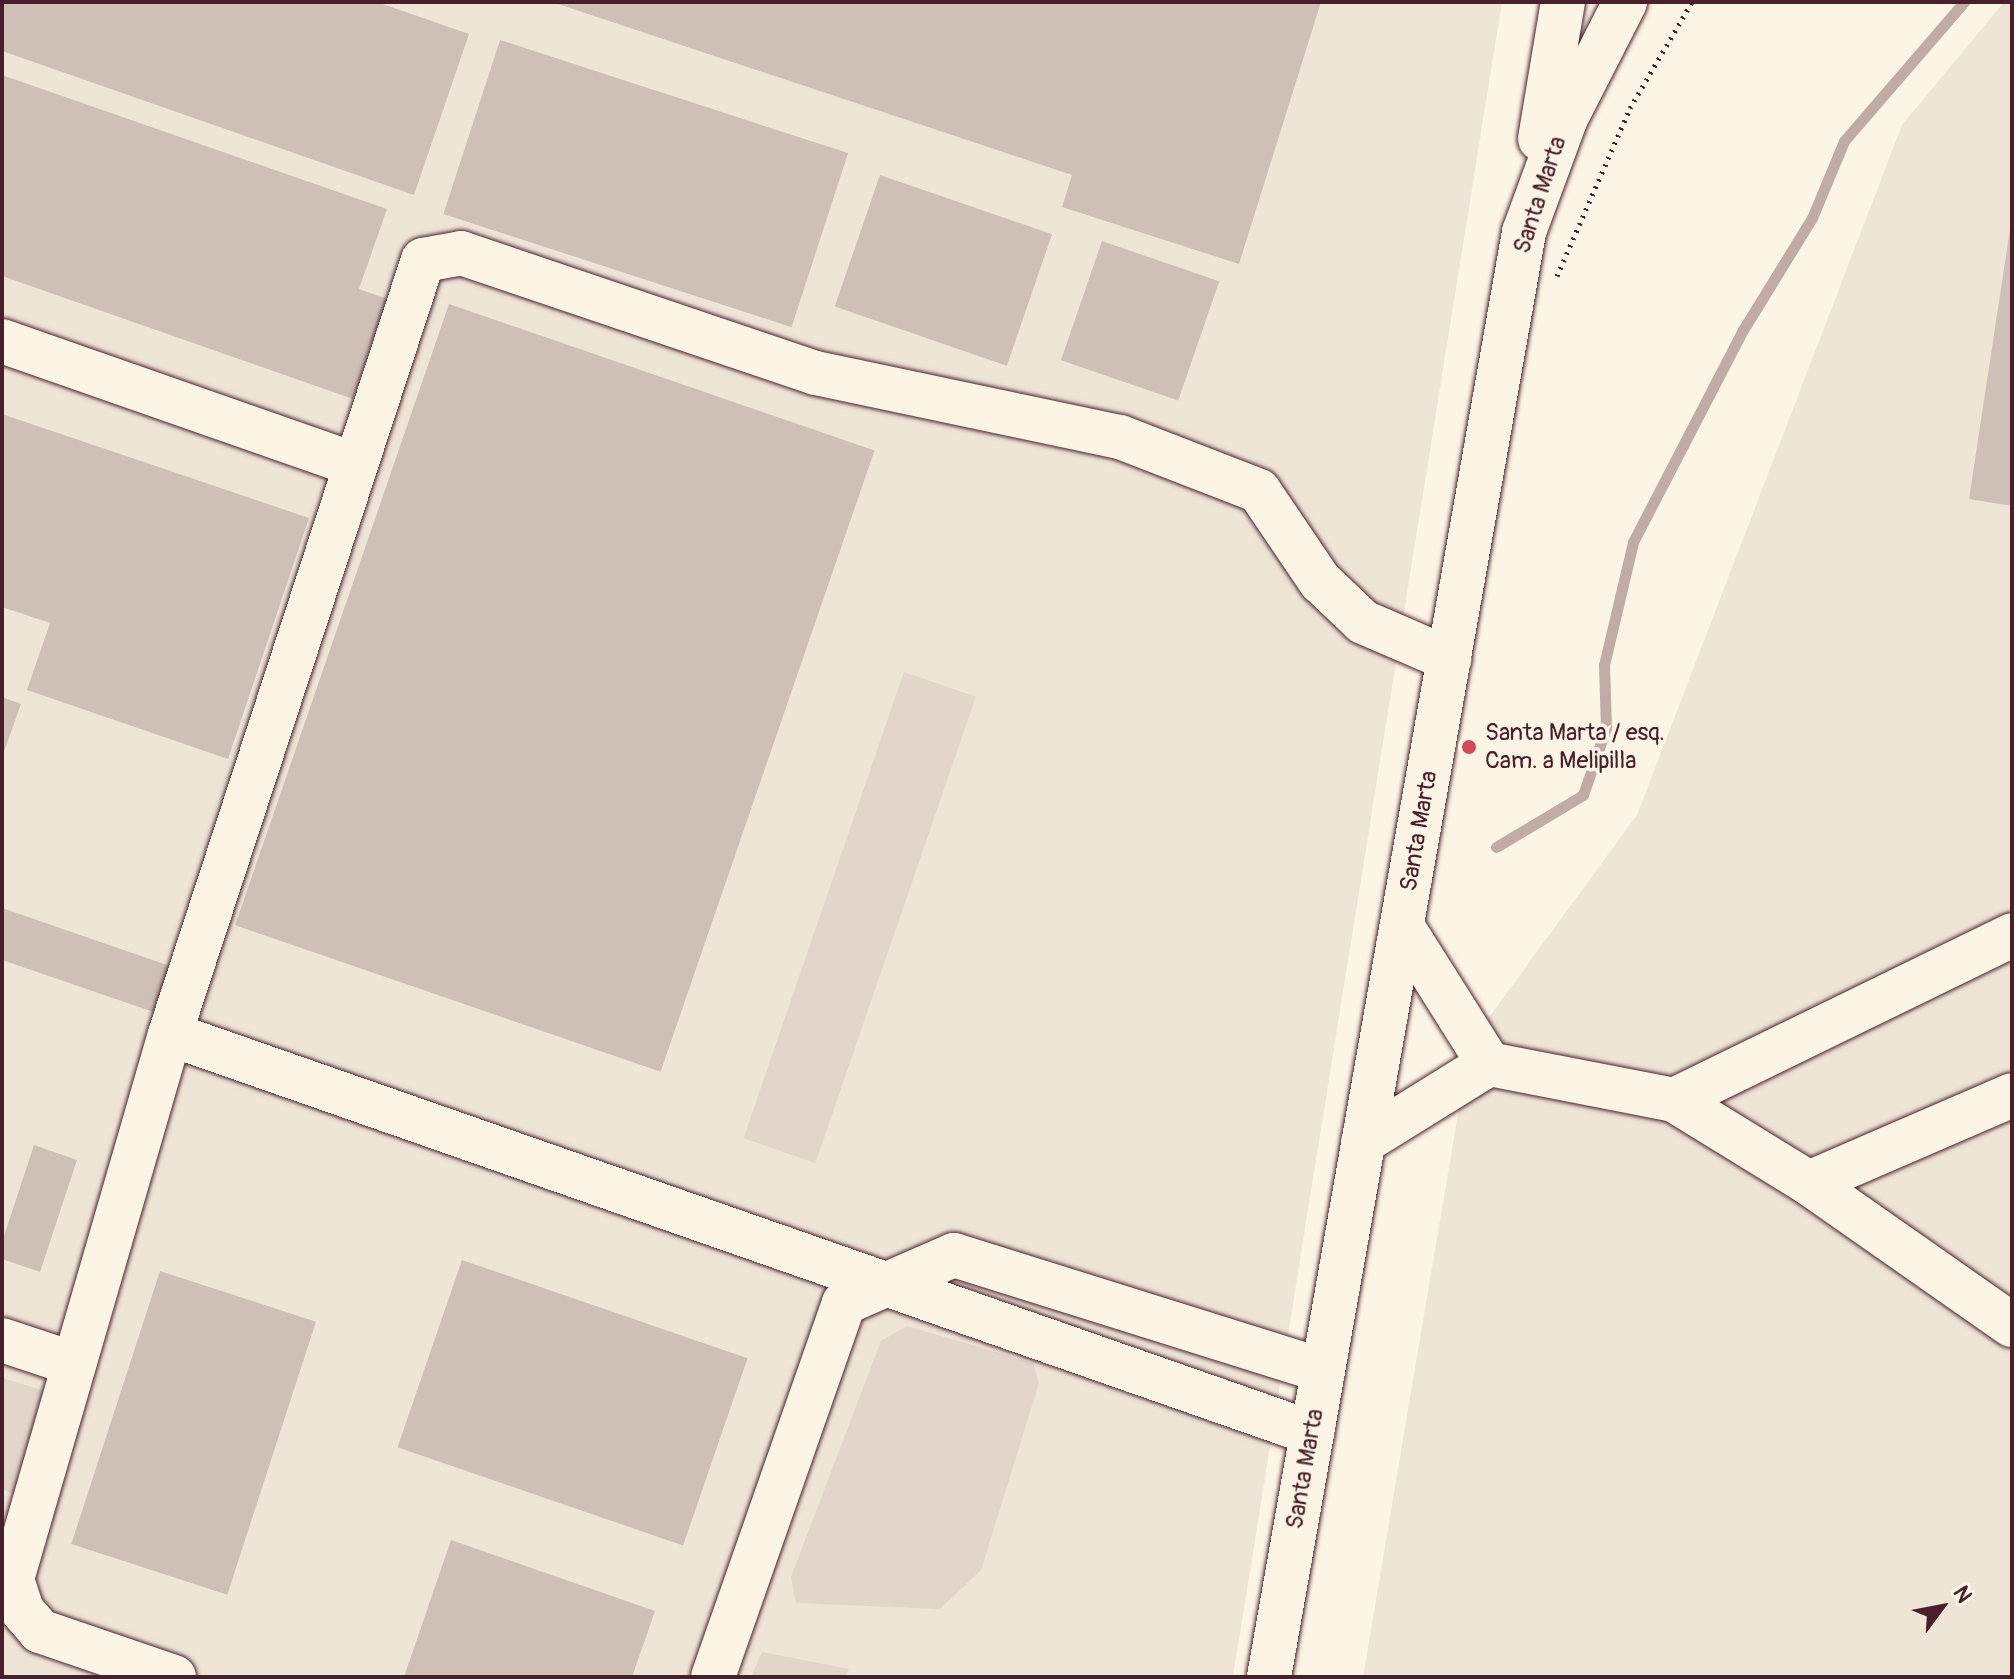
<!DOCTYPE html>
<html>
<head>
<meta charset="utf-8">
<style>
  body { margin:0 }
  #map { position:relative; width:2014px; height:1679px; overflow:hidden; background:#fcf5e5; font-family:Pangolin,sans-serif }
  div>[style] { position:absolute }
  .built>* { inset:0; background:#eee5d7 }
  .green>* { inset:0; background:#e2d5ca; transform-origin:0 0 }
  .stream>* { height:11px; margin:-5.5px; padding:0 5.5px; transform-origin:5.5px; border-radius:5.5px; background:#c0aca5 }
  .building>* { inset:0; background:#cfc0b7; transform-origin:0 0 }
  .path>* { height:5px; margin-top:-2.5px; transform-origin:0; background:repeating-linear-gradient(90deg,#4a1f2b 0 2px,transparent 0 8px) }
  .roads { filter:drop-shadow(0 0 2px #4a1f2b) drop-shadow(0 0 2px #4a1f2b) }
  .minor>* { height:44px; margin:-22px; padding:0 22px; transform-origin:22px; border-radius:22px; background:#fcf5e5 }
  .major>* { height:44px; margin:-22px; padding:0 22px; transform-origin:22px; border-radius:22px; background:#fcf5e5 }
  .dots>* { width:22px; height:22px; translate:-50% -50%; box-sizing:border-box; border:4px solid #fcf5e5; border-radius:50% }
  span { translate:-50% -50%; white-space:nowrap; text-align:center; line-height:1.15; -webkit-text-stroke:7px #fcf5e5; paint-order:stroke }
  .street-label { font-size:24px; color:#4a1f2b }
  .poi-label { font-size:24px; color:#4a1f2b }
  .left { translate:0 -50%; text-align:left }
  .frame { position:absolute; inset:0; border:4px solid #4a1f2b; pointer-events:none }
  .north { position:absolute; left:1902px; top:1567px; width:80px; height:80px; -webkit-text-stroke:6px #fcf5e5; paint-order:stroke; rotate:58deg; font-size:22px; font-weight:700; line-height:32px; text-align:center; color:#4a1f2b }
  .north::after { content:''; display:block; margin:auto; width:28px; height:36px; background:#4a1f2b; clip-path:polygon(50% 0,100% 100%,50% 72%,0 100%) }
</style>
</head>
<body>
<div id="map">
  <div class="built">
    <div style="clip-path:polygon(2px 2px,1502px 2px,1233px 1677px,2px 1677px)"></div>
    <div style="clip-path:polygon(2004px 2px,2012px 2px,2012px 1677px,1363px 1677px,1464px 1078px,1484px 1024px,1637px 815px,1902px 125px)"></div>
  </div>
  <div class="green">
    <div style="left:904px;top:672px;width:76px;height:493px;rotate:19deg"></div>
    <div style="clip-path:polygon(907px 1326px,1033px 1363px,1039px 1383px,981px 1570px,940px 1609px,796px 1603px,791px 1577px,881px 1341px)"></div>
    <div style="clip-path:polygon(2px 1378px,49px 1392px,18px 1495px,2px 1490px)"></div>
    <div style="clip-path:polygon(762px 1652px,849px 1669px,845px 1677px,751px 1677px)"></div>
  </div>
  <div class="stream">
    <div style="left:1496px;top:847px;width:101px;rotate:-30.9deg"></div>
    <div style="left:1583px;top:795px;width:71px;rotate:-71.1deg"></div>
    <div style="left:1606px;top:728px;width:63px;rotate:-91.8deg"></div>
    <div style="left:1604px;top:665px;width:126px;rotate:-76.7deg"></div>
    <div style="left:1633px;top:542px;width:239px;rotate:-62.6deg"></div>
    <div style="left:1743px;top:330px;width:132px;rotate:-58.4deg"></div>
    <div style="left:1812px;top:218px;width:83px;rotate:-67.4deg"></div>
    <div style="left:1844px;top:141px;width:184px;rotate:-49.2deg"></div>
  </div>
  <div class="building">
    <div style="clip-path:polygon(2px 2px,377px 2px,469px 34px,414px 195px,2px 51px)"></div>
    <div style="clip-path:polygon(552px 2px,1321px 2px,1239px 264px,1062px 207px,1072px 175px)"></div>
    <div style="left:500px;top:40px;width:366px;height:183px;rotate:18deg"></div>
    <div style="clip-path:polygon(2px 75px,387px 209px,359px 289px,387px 299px,353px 399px,2px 276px)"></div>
    <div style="left:880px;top:175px;width:182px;height:139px;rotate:19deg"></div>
    <div style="clip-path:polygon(2010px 229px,2012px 229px,2012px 506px,1969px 499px)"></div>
    <div style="left:1102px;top:241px;width:124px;height:126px;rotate:19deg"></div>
    <div style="left:449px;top:304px;width:450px;height:657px;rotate:19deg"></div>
    <div style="clip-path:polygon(2px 414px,309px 518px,228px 759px,27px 690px,50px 623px,2px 607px)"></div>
    <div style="clip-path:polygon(2px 697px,21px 704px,2px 757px)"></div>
    <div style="left:2px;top:908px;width:177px;height:49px;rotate:19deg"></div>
    <div style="clip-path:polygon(34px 1145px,77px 1160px,40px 1272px,2px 1259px,2px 1242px)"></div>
    <div style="left:462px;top:1260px;width:302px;height:198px;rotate:19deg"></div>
    <div style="left:160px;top:1271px;width:164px;height:287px;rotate:18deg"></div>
    <div style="clip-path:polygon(451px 1540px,655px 1611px,632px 1677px,404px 1677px)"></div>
  </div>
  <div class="path">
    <div style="left:1557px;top:276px;width:183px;rotate:-66.5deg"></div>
    <div style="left:1630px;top:108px;width:123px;rotate:-59.7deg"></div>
  </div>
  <div class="roads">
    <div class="minor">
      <div style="left:2px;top:341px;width:372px;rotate:19.3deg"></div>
      <div style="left:1402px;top:926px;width:163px;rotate:57.8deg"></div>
      <div style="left:170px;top:1034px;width:1210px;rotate:19.26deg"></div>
      <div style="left:1674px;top:1100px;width:158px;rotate:31.6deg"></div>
      <div style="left:1809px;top:1183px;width:248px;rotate:35deg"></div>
      <div style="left:1363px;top:1142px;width:148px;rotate:-31.8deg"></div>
      <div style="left:1489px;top:1064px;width:188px;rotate:11deg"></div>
      <div style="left:1674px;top:1100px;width:376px;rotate:-26deg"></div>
      <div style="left:1809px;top:1183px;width:221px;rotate:-23.4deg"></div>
      <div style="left:2px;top:1340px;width:76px;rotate:18.4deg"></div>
      <div style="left:174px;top:1677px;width:142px;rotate:-161.1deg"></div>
      <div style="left:40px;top:1631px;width:28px;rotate:-131deg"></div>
      <div style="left:22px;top:1610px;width:33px;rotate:-108deg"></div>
      <div style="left:12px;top:1579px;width:567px;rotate:-73.83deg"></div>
      <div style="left:170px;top:1034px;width:814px;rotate:-71.9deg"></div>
      <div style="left:423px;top:260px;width:39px;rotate:-10deg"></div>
      <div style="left:461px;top:253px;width:375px;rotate:18.7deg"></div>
      <div style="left:816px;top:373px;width:311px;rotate:11.9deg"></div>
      <div style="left:1120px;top:437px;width:149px;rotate:21.2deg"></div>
      <div style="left:1259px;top:491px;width:109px;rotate:55.9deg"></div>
      <div style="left:1320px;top:581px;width:59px;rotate:43.6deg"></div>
      <div style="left:1363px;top:622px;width:94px;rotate:23.3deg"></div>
      <div style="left:713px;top:1677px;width:396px;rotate:-70.7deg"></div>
      <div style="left:844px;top:1303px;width:120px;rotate:-23.6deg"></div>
      <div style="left:954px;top:1255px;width:386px;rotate:17.4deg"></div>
    </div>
    <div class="major">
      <div style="left:1540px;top:139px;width:139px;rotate:-80.5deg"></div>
      <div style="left:1269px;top:1677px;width:1467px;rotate:-79.99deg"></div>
      <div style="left:1524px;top:232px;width:121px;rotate:-69.8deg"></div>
      <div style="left:1566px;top:118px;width:130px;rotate:-63deg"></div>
    </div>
  </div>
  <div class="dots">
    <div style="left:1469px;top:747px;background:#d1495b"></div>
  </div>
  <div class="street-label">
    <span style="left:1540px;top:195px;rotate:-72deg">Santa Marta</span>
    <span style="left:1419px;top:831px;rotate:-80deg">Santa Marta</span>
    <span style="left:1305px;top:1469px;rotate:-80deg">Santa Marta</span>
  </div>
  <div class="poi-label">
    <span class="left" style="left:1485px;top:747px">Santa Marta / esq.<br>Cam. a Melipilla</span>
  </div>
  <div class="frame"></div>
  <div class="north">N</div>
</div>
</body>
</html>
